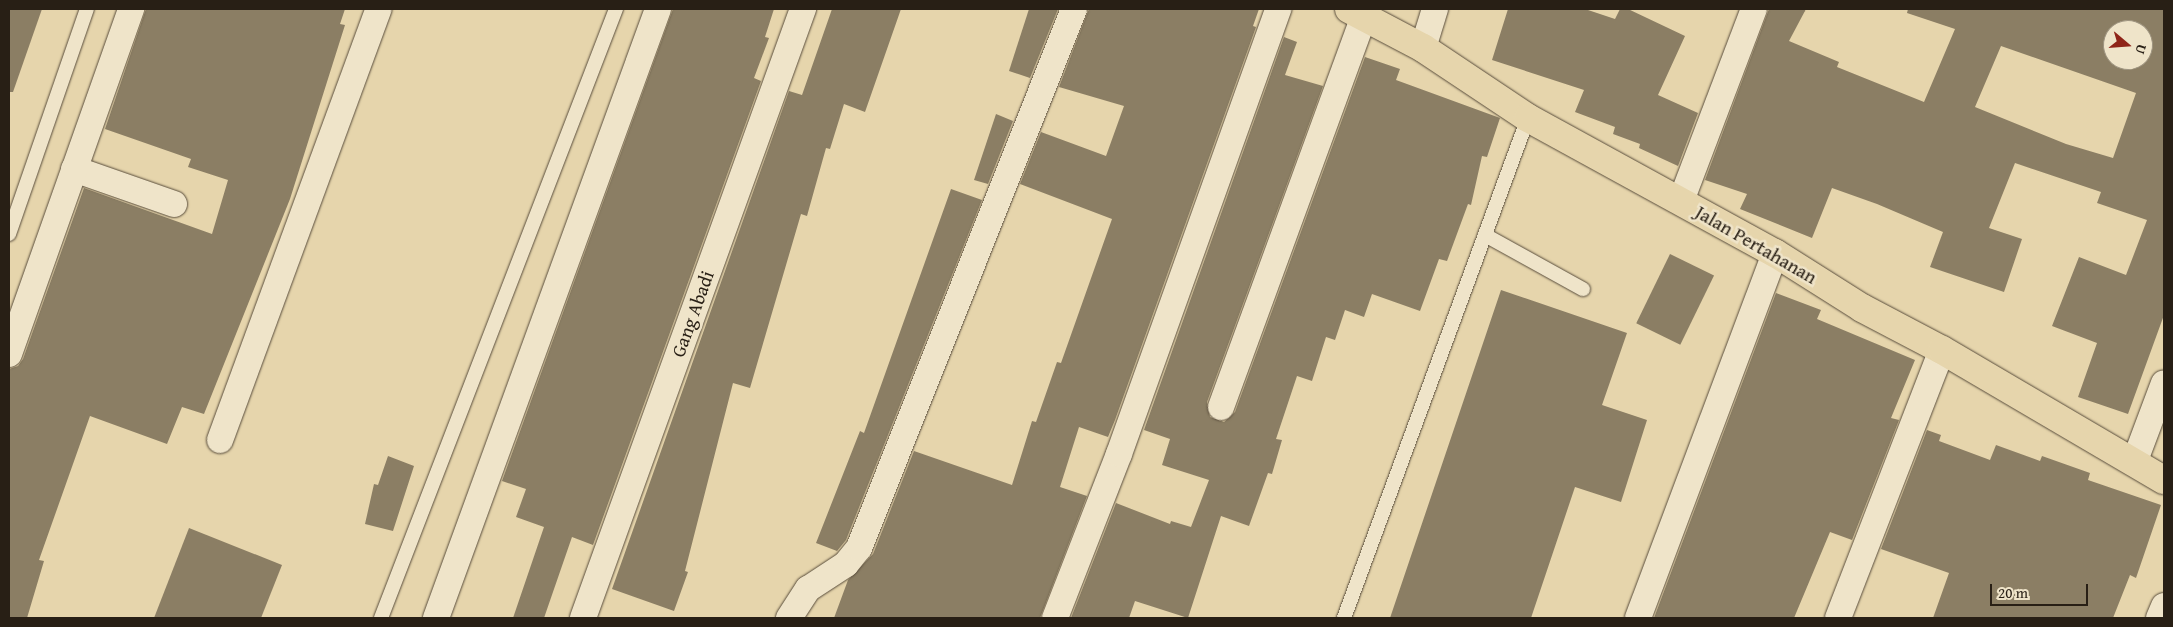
<!DOCTYPE html>
<html>
<head>
<meta charset="utf-8">
<style>
  body { margin:0 }
  #map { position:relative; width:2173px; height:627px; overflow:hidden; background:#e6d5ac; font-family:"Gentium Book Plus",serif }
  div>[style] { position:absolute }
  .building>* { inset:0; background:#8b7e64; transform-origin:0 0 }
  .roads { filter:drop-shadow(0 0 1px #584c3b) drop-shadow(0 0 1px #584c3b) }
  .lane>* { height:14px; margin:-7px; padding:0 7px; transform-origin:7px; border-radius:7px; background:#efe4c9 }
  .street>* { height:26px; margin:-13px; padding:0 13px; transform-origin:13px; border-radius:13px; background:#efe4c9 }
  .primary>* { height:28px; margin:-14px; padding:0 14px; transform-origin:14px; border-radius:14px; background:#e6d5ac }
  span { translate:-50% -50%; white-space:nowrap; text-align:center; line-height:1.15; -webkit-text-stroke:5px #efe4c9; paint-order:stroke }
  .street-label { font-size:19px; color:#281f15 }
  .frame { position:absolute; inset:0; border:10px solid #281f15; pointer-events:none }
  .north { position:absolute; left:2103px; top:20px; width:50px; height:50px; box-sizing:border-box; background:#efe4c9; border:1px solid #9f9581; border-radius:50%; rotate:108deg; font-size:14px; font-weight:700; line-height:20px; text-align:center; color:#281f15 }
  .north::after { content:''; display:block; margin:auto; width:18px; height:22px; background:#8f2418; clip-path:polygon(50% 0,100% 100%,50% 72%,0 100%) }
  .scale { position:absolute; left:1990px; top:584px; width:98px; height:22px; box-sizing:border-box; border:2px solid #281f15; border-top:0; padding-left:6px; font-size:15px; line-height:18px; white-space:nowrap; color:#281f15; -webkit-text-stroke:4px #efe4c9; paint-order:stroke }
</style>
</head>
<body>
<div id="map">
  <div class="building">
    <div style="clip-path:polygon(9px 9px,42px 9px,13px 92px,9px 92px)"></div>
    <div style="clip-path:polygon(146px 9px,345px 9px,340px 24px,345px 25px,290px 199px,204px 414px,182px 407px,167px 444px,90px 416px,39px 560px,44px 561px,27px 618px,9px 618px,9px 369px,18px 366px,23px 359px,84px 188px,212px 234px,228px 180px,188px 167px,191px 159px,105px 129px)"></div>
    <div style="clip-path:polygon(673px 9px,774px 9px,765px 37px,769px 38px,754px 78px,761px 81px,593px 545px,572px 537px,544px 618px,513px 618px,544px 527px,516px 517px,526px 489px,502px 481px)"></div>
    <div style="clip-path:polygon(832px 9px,901px 9px,865px 112px,844px 104px,830px 149px,826px 148px,807px 216px,801px 214px,750px 388px,733px 383px,685px 571px,688px 572px,674px 611px,612px 589px,789px 91px,802px 95px)"></div>
    <div style="clip-path:polygon(1029px 9px,1058px 9px,1030px 78px,1009px 71px)"></div>
    <div style="clip-path:polygon(1089px 9px,1259px 9px,1253px 26px,1256px 27px,1115px 420px,1108px 437px,1079px 427px,1060px 487px,1087px 496px,1040px 618px,834px 618px,848px 580px,873px 554px,914px 451px,1012px 485px,1032px 421px,1036px 422px,1057px 362px,1061px 363px,1112px 219px,1020px 184px,1041px 132px,1106px 156px,1124px 106px,1059px 87px)"></div>
    <div style="clip-path:polygon(1508px 9px,1585px 9px,1615px 19px,1620px 9px,1628px 9px,1685px 36px,1658px 95px,1698px 113px,1678px 166px,1639px 148px,1640px 144px,1613px 134px,1615px 127px,1575px 112px,1584px 90px,1492px 60px)"></div>
    <div style="clip-path:polygon(evenodd,1769px 9px,1806px 9px,1789px 41px,1839px 62px,1837px 67px,1924px 102px,1955px 29px,1907px 13px,1908px 9px,2164px 9px,2164px 315px,2128px 414px,2078px 397px,2097px 343px,2052px 326px,2079px 257px,2126px 275px,2147px 220px,2097px 203px,2101px 192px,2015px 163px,1989px 228px,2022px 239px,2004px 292px,1930px 267px,1943px 232px,1877px 204px,1832px 188px,1812px 238px,1740px 209px,1747px 194px,1705px 180px,1769px 9px,2113px 30px,2143px 30px,2143px 60px,2113px 60px,2113px 30px,1769px 9px,2001px 46px,2136px 93px,2113px 158px,2066px 144px,1975px 107px,2001px 46px)"></div>
    <div style="clip-path:polygon(1284px 37px,1297px 42px,1285px 75px,1323px 86px,1207px 402px,1210px 417px,1224px 422px,1235px 412px,1365px 57px,1400px 69px,1396px 80px,1500px 118px,1487px 157px,1482px 156px,1471px 205px,1468px 204px,1447px 261px,1439px 259px,1420px 311px,1372px 294px,1364px 317px,1345px 310px,1335px 340px,1326px 337px,1312px 381px,1297px 376px,1276px 439px,1282px 440px,1272px 474px,1268px 473px,1249px 526px,1221px 516px,1188px 618px,1135px 601px,1129px 618px,1071px 618px,1116px 503px,1170px 524px,1171px 521px,1191px 527px,1209px 480px,1162px 465px,1170px 439px,1144px 430px)"></div>
    <div style="clip-path:polygon(996px 114px,1013px 121px,988px 184px,974px 180px)"></div>
    <div style="clip-path:polygon(951px 189px,982px 200px,846px 540px,837px 551px,816px 543px,860px 431px,864px 433px)"></div>
    <div style="left:1670px;top:254px;width:49px;height:77px;rotate:26deg"></div>
    <div style="clip-path:polygon(1501px 290px,1627px 333px,1602px 405px,1647px 420px,1621px 502px,1575px 487px,1531px 618px,1390px 618px)"></div>
    <div style="clip-path:polygon(1776px 293px,1821px 310px,1817px 319px,1915px 360px,1891px 418px,1899px 420px,1852px 540px,1830px 532px,1794px 618px,1654px 618px)"></div>
    <div style="clip-path:polygon(1927px 430px,1941px 435px,1939px 441px,1990px 460px,1996px 445px,2040px 461px,2042px 456px,2090px 473px,2088px 480px,2161px 505px,2136px 578px,2130px 575px,2113px 618px,1933px 618px,1949px 573px,1881px 549px)"></div>
    <div style="clip-path:polygon(388px 456px,414px 466px,393px 531px,365px 524px,374px 484px,378px 485px)"></div>
    <div style="clip-path:polygon(189px 528px,282px 565px,261px 618px,154px 618px)"></div>
  </div>
  <div class="roads">
    <div class="lane">
      <div style="left:9px;top:234px;width:238px;rotate:-70.9deg"></div>
      <div style="left:1485px;top:235px;width:112px;rotate:28.9deg"></div>
      <div style="left:381px;top:618px;width:653px;rotate:-68.9deg"></div>
      <div style="left:1344px;top:618px;width:533px;rotate:-69.8deg"></div>
    </div>
    <div class="street">
      <div style="left:1423px;top:48px;width:41px;rotate:-72.9deg"></div>
      <div style="left:74px;top:169px;width:106px;rotate:19.3deg"></div>
      <div style="left:1681px;top:201px;width:205px;rotate:-69.2deg"></div>
      <div style="left:9px;top:354px;width:366px;rotate:-70.5deg"></div>
      <div style="left:1221px;top:407px;width:415px;rotate:-69.9deg"></div>
      <div style="left:220px;top:440px;width:459px;rotate:-69.8deg"></div>
      <div style="left:2134px;top:463px;width:85px;rotate:-69.4deg"></div>
      <div style="left:436px;top:618px;width:648px;rotate:-69.97deg"></div>
      <div style="left:583px;top:618px;width:648px;rotate:-70.14deg"></div>
      <div style="left:789px;top:618px;width:35px;rotate:-57deg"></div>
      <div style="left:808px;top:589px;width:45px;rotate:-33.3deg"></div>
      <div style="left:846px;top:564px;width:21px;rotate:-51deg"></div>
      <div style="left:859px;top:548px;width:580px;rotate:-68.25deg"></div>
      <div style="left:1055px;top:618px;width:176px;rotate:-68.7deg"></div>
      <div style="left:1119px;top:454px;width:473px;rotate:-70.3deg"></div>
      <div style="left:1638px;top:618px;width:390px;rotate:-69.4deg"></div>
      <div style="left:1838px;top:618px;width:287px;rotate:-68.8deg"></div>
      <div style="left:2159px;top:618px;width:13px;rotate:-67deg"></div>
    </div>
    <div class="primary">
      <div style="left:1349px;top:9px;width:84px;rotate:27.8deg"></div>
      <div style="left:1423px;top:48px;width:126px;rotate:33.7deg"></div>
      <div style="left:1528px;top:118px;width:281px;rotate:28.7deg"></div>
      <div style="left:1775px;top:253px;width:103px;rotate:32.3deg"></div>
      <div style="left:1862px;top:308px;width:90px;rotate:27.7deg"></div>
      <div style="left:1942px;top:350px;width:257px;rotate:30.4deg"></div>
    </div>
  </div>
  <div class="street-label">
    <span style="left:1756px;top:245px;rotate:30deg">Jalan Pertahanan</span>
    <span style="left:693px;top:314px;rotate:-70deg">Gang Abadi</span>
  </div>
  <div class="frame"></div>
  <div class="north">U</div>
  <div class="scale">20 m</div>
</div>
</body>
</html>
